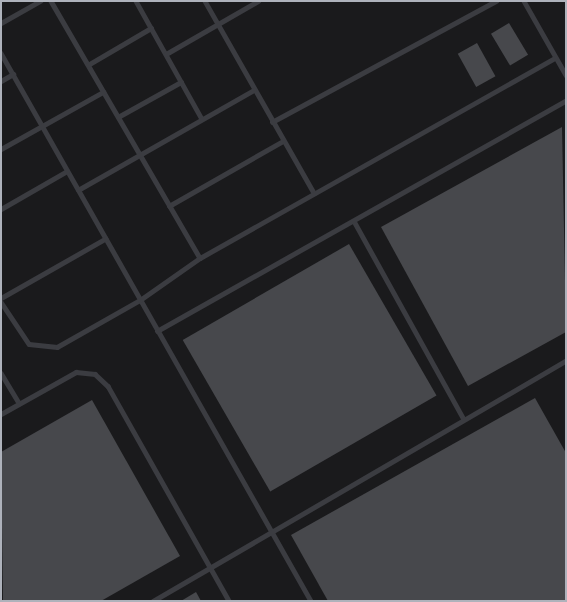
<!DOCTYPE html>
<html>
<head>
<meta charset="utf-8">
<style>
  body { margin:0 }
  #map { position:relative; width:567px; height:602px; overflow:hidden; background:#1a1a1c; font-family:"Archivo Narrow",sans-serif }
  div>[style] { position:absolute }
  .building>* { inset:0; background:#47484c; transform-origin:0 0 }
  .service>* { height:4.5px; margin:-2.25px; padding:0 2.25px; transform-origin:2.25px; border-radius:2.25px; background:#3b3c41 }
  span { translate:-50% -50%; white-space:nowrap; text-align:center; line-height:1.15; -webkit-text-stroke:5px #151517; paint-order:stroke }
  .frame { position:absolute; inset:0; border:2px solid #aeb2bb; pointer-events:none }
</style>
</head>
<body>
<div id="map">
  <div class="building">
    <div style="left:509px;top:23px;width:37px;height:21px;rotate:59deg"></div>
    <div style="left:477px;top:43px;width:38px;height:22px;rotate:61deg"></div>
    <div style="clip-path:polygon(562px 127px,566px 332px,468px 386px,381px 227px)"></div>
    <div style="left:349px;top:244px;width:175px;height:192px;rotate:60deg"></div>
    <div style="clip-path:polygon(535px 398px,566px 453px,566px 601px,328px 601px,291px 535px)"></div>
    <div style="clip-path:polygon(92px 400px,180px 556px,101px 601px,3px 601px,1px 452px)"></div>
    <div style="clip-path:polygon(196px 592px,201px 601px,181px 601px)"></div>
  </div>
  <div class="service">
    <div style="left:51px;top:1px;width:297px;rotate:59.9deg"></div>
    <div style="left:136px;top:1px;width:135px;rotate:60.8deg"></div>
    <div style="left:205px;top:1px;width:221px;rotate:60.4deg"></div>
    <div style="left:524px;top:1px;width:85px;rotate:60.4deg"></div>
    <div style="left:1px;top:23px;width:45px;rotate:-29.4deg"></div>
    <div style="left:1px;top:53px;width:630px;rotate:60.5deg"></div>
    <div style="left:166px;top:54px;width:106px;rotate:-29.9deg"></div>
    <div style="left:88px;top:65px;width:73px;rotate:-30.4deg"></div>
    <div style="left:1px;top:81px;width:14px;rotate:-30deg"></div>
    <div style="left:118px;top:117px;width:72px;rotate:-29.1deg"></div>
    <div style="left:272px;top:122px;width:255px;rotate:-28.4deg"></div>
    <div style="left:1px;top:149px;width:117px;rotate:-29.2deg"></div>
    <div style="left:78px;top:190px;width:202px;rotate:-29.6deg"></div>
    <div style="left:169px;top:206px;width:131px;rotate:-29.7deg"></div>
    <div style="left:1px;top:209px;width:76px;rotate:-29.9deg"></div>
    <div style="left:354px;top:221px;width:225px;rotate:61deg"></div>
    <div style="left:1px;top:298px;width:120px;rotate:-29.6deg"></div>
    <div style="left:1px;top:302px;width:50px;rotate:56.3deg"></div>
    <div style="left:29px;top:344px;width:28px;rotate:6deg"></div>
    <div style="left:57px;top:347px;width:95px;rotate:-29.5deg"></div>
    <div style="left:140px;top:300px;width:73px;rotate:-35deg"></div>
    <div style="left:200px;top:258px;width:407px;rotate:-29.4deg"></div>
    <div style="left:157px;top:331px;width:469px;rotate:-29.4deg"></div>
    <div style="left:1px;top:373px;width:35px;rotate:59deg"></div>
    <div style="left:1px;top:414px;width:86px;rotate:-29.2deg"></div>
    <div style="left:76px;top:372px;width:19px;rotate:6deg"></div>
    <div style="left:95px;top:374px;width:18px;rotate:43deg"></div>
    <div style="left:108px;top:386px;width:247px;rotate:60.6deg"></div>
    <div style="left:153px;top:601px;width:478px;rotate:-30.2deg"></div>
  </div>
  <div class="frame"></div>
</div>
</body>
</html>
